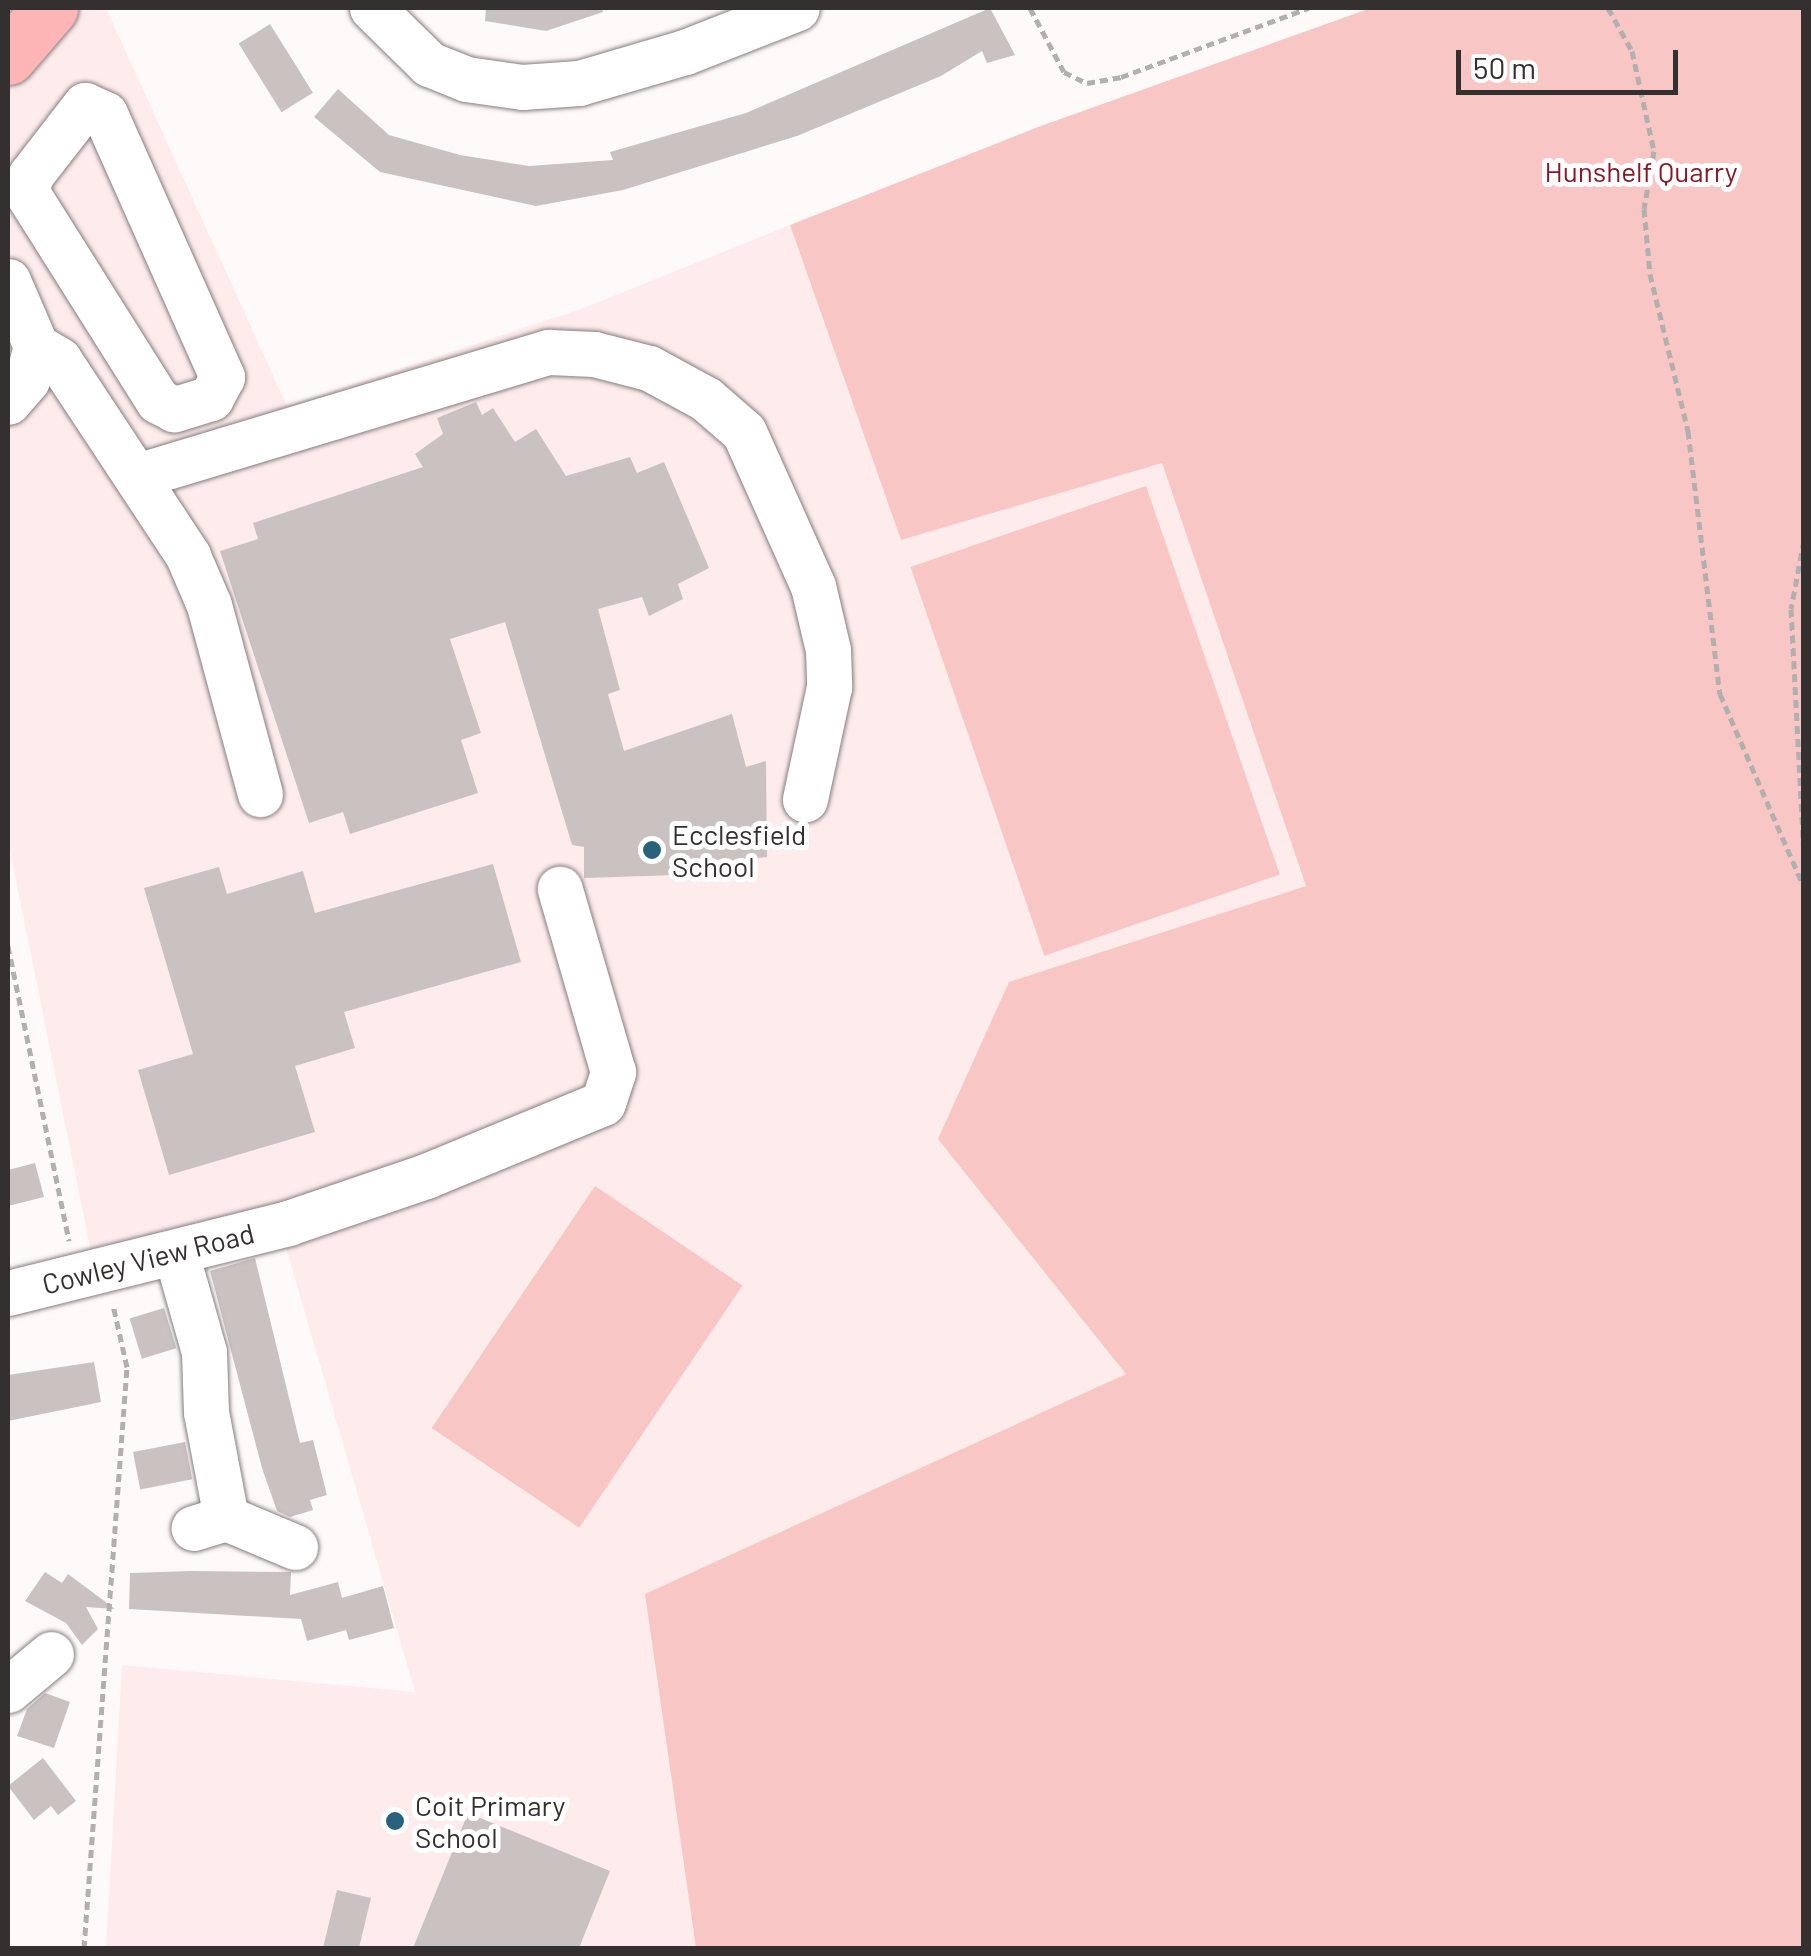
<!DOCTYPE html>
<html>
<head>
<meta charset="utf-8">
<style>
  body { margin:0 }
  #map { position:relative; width:1811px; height:1956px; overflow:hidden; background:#fffafa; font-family:Barlow,sans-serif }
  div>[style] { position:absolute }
  .built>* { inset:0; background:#feecec }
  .green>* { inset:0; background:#f8c6c5; transform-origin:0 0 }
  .building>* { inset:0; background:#c9c2c1; transform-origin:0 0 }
  .path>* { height:5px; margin-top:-2.5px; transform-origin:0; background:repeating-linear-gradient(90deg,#b3afae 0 8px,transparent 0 13px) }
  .roads { filter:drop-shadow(0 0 2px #857e7e) drop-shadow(0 0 2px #857e7e) }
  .minor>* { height:45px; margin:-22.5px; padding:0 22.5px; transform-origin:22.5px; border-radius:22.5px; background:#fff }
  .major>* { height:55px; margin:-27.5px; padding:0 27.5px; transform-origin:27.5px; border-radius:27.5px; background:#fdb5b6 }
  .dots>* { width:28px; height:28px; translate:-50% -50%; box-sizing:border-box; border:5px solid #fff; border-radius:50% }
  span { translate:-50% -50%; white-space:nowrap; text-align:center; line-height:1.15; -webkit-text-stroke:10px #fff; paint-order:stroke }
  .park-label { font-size:28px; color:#891827 }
  .poi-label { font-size:28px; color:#33302f }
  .left { translate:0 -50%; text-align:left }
  .street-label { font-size:28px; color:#33302f }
  .frame { position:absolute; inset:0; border:10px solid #33302f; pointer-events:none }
  .scale { position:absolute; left:1456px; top:50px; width:222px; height:45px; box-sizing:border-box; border:5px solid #33302f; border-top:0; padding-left:12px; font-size:30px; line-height:35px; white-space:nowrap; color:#33302f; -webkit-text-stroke:8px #fff; paint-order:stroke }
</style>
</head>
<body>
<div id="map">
  <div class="built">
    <div style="clip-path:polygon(82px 8px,106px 8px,287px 406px,581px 309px,790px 225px,901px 540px,1162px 462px,1307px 887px,1009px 982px,1127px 1374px,646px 1594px,696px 1948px,106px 1948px,122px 1665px,415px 1692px,276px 1213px,93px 1262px,8px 841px,8px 85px)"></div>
  </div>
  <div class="green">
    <div style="clip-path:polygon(1371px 8px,1803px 8px,1803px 1948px,696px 1948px,645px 1594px,1126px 1374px,938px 1139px,1009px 982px,1306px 886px,1162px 463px,901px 540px,790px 225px,1038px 127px)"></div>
    <div style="left:1146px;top:486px;width:411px;height:249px;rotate:71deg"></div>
    <div style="left:595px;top:1186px;width:178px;height:292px;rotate:34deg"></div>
  </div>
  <div class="building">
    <div style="clip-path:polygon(486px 8px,602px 8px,603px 12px,546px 31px,485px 21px)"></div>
    <div style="clip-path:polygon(990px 8px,1015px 55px,987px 63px,982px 51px,941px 76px,797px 136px,623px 190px,536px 206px,380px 172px,314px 117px,338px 89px,389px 135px,460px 155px,529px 166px,613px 160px,610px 152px,746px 113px)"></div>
    <div style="left:270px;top:24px;width:81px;height:37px;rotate:58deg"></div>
    <div style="clip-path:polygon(476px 402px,482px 415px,493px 408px,515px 442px,536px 429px,566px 476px,630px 457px,637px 473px,664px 462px,709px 568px,678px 584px,683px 599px,649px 616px,642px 597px,598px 609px,620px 690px,608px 694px,624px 751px,732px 714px,746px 767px,766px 761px,767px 857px,741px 860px,739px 873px,584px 878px,584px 847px,572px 845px,505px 622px,450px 639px,481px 733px,461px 740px,478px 793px,350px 834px,343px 812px,309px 823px,220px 551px,258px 539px,253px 523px,423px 467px,415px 454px,443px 434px,437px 418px)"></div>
    <div style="clip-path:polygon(493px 864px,521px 962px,344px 1012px,355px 1048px,295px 1066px,315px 1132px,169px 1175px,138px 1070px,193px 1054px,144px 888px,219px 867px,227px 894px,303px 871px,315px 913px)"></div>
    <div style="clip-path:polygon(35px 1163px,44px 1197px,8px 1206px,8px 1170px)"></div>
    <div style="clip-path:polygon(255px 1258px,300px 1443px,313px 1440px,327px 1495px,310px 1500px,313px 1510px,290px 1517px,277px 1511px,262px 1468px,210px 1271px)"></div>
    <div style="left:164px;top:1308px;width:42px;height:36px;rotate:73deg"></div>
    <div style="clip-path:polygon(94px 1362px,101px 1402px,8px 1421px,8px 1375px)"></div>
    <div style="left:185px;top:1442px;width:38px;height:53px;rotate:79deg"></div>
    <div style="clip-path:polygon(191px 1571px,291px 1572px,290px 1595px,338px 1582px,342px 1598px,383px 1586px,394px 1628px,349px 1640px,346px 1630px,307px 1641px,301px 1619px,129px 1609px,130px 1573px)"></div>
    <div style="clip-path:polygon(45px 1572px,62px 1583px,68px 1574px,115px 1609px,86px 1607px,98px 1629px,82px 1645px,66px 1623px,25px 1601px)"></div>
    <div style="clip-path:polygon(45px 1693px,70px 1702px,54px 1748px,17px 1736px,27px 1709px)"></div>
    <div style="clip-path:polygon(43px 1758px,76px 1801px,58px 1815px,51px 1806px,34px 1820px,8px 1786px)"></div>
    <div style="clip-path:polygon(468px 1813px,610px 1871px,579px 1948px,413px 1948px)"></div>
    <div style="clip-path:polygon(337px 1890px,371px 1898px,359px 1948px,323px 1948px)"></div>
  </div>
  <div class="path">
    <div style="left:1030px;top:8px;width:72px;rotate:62deg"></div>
    <div style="left:1064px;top:72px;width:25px;rotate:26deg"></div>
    <div style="left:1087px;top:83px;width:35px;rotate:-10deg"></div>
    <div style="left:1121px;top:77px;width:200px;rotate:-20.2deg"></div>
    <div style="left:1608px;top:8px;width:49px;rotate:60.8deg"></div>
    <div style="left:1632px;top:51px;width:102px;rotate:77.6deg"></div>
    <div style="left:1654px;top:151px;width:59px;rotate:99.8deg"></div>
    <div style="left:1644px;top:209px;width:65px;rotate:84.7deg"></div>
    <div style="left:1650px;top:274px;width:162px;rotate:76.4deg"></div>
    <div style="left:1688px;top:431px;width:265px;rotate:83.1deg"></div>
    <div style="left:1720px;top:694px;width:210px;rotate:66.5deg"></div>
    <div style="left:1804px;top:540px;width:70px;rotate:100.7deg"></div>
    <div style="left:1791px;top:609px;width:252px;rotate:87deg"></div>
    <div style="left:8px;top:946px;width:301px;rotate:78.3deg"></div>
    <div style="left:84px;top:1948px;width:583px;rotate:-85.77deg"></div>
    <div style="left:127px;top:1367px;width:64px;rotate:-102.7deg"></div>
  </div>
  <div class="roads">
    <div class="minor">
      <div style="left:372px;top:8px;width:80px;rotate:44.5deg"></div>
      <div style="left:429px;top:64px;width:40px;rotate:22deg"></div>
      <div style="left:466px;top:79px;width:57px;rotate:8.1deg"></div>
      <div style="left:522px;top:87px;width:57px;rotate:-4deg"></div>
      <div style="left:579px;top:83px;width:110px;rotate:-16.3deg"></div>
      <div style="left:685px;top:52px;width:120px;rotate:-21.4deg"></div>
      <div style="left:85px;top:105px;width:22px;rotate:24deg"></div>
      <div style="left:105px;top:114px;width:288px;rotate:66deg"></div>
      <div style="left:222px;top:377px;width:24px;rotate:118deg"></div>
      <div style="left:211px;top:398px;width:39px;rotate:163deg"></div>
      <div style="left:174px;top:409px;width:18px;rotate:-153deg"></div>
      <div style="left:158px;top:401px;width:246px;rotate:-122.2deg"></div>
      <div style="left:27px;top:193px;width:17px;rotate:-80deg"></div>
      <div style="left:30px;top:176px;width:90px;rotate:-52.2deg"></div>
      <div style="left:8px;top:281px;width:71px;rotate:66.7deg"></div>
      <div style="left:36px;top:346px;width:35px;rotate:105deg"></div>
      <div style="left:27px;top:380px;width:29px;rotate:131deg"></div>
      <div style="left:36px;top:346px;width:27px;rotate:31deg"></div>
      <div style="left:59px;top:360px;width:235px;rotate:56.6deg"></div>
      <div style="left:188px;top:556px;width:53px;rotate:66.8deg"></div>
      <div style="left:209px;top:605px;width:196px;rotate:74.9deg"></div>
      <div style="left:137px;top:476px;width:430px;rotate:-16.8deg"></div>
      <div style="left:549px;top:352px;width:45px;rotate:2.5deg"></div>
      <div style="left:594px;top:354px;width:57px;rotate:14.3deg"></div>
      <div style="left:649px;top:368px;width:65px;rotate:28.5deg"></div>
      <div style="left:706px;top:399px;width:50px;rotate:41deg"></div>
      <div style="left:744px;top:432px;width:169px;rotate:65.9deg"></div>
      <div style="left:813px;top:586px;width:66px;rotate:76.8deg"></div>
      <div style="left:828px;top:650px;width:37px;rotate:88deg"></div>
      <div style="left:829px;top:687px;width:115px;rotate:102.1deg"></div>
      <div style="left:176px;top:1253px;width:103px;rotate:74.2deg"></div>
      <div style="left:204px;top:1352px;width:60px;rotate:88.1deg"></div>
      <div style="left:206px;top:1412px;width:108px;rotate:79.3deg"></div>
      <div style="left:226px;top:1518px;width:34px;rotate:163deg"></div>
      <div style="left:8px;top:1293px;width:289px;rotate:-14deg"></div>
      <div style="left:288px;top:1223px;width:146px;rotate:-18.8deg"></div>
      <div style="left:426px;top:1176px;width:191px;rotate:-22.4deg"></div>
      <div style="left:603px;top:1103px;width:33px;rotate:-72deg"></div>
      <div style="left:613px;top:1072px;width:191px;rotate:-106.2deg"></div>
      <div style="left:226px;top:1518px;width:75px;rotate:22.8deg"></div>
      <div style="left:8px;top:1690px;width:56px;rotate:-39.9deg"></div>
    </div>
    <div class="major">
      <div style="left:8px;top:57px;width:65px;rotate:-49.4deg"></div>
    </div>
  </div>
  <div class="dots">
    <div style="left:652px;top:850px;background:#29627c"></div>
    <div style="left:395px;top:1821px;background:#29627c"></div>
  </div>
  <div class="park-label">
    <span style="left:1641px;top:171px">Hunshelf Quarry</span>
  </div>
  <div class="poi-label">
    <span class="left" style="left:672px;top:850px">Ecclesfield<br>School</span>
    <span class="left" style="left:415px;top:1821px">Coit Primary<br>School</span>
  </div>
  <div class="street-label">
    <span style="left:148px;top:1258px;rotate:-14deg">Cowley View Road</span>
  </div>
  <div class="frame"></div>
  <div class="scale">50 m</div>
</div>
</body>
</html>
